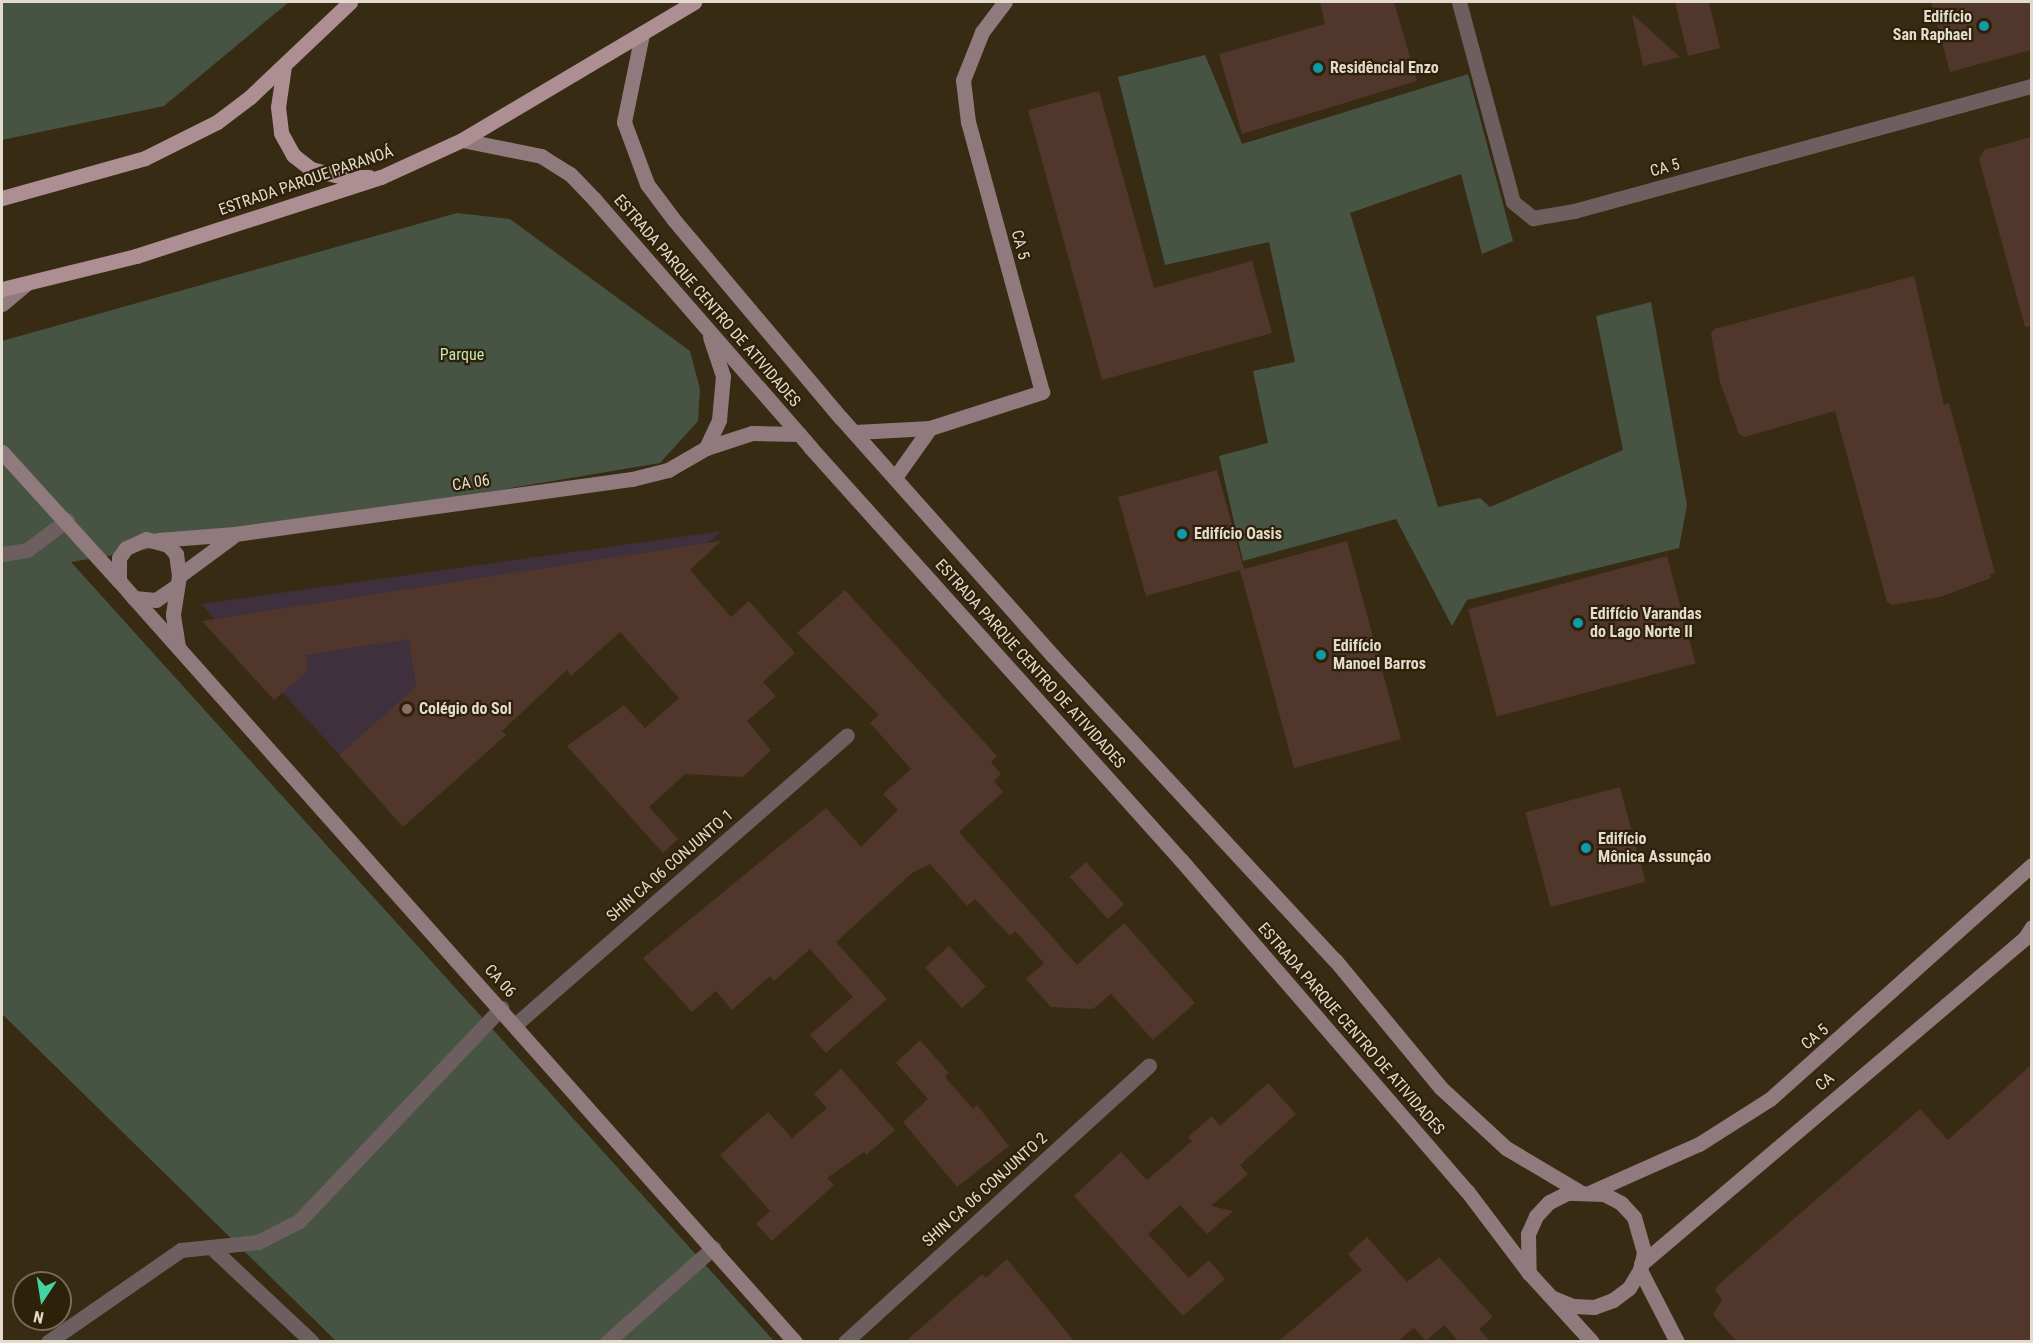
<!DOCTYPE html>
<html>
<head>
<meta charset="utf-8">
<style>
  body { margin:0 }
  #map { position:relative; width:2033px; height:1343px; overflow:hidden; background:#382b13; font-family:"Roboto Condensed",sans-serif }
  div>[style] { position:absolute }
  .education>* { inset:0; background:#3e303d }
  .green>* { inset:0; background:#475343 }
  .building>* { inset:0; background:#51362c; transform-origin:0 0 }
  .street>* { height:15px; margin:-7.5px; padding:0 7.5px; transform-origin:7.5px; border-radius:7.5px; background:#6d5f60 }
  .secondary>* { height:15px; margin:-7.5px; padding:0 7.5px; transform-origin:7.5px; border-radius:7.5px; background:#917a7d }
  .primary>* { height:15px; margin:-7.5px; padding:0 7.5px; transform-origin:7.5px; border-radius:7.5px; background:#ad8f93 }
  .dots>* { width:16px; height:16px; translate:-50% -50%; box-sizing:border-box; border:3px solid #2e2109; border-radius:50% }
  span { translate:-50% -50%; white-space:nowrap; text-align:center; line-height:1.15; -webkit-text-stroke:4.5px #2e2109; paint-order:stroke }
  .poi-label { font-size:16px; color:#e3dbcd; font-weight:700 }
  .right { translate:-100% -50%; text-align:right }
  .left { translate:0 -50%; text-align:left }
  .street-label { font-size:16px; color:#e3dbcd }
  .park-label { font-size:16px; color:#c3e6b8 }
  .frame { position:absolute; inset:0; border:3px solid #e3dbcd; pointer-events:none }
  .north { position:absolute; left:12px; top:1271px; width:60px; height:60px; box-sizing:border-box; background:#2e2109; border:2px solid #766b57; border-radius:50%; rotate:192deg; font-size:16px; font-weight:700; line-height:24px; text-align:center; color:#e3dbcd }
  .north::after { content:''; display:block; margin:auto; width:21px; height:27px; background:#45d49f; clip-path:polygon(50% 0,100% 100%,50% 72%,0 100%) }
</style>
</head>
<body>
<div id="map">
  <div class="education">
    <div style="clip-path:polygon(722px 531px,394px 814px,201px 604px)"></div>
  </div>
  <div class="green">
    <div style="clip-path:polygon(2px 2px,289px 2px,164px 106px,2px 140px)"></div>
    <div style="clip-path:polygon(1205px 55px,1242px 144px,1468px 74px,1513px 241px,1482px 254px,1461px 174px,1350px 213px,1438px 507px,1480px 498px,1490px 507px,1623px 450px,1596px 316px,1651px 302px,1687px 505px,1679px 548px,1467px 600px,1452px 626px,1396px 519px,1243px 561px,1219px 456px,1268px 443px,1253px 371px,1295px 362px,1269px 242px,1165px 265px,1118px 77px)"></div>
    <div style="clip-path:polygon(457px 213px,510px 219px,690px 351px,700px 389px,698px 421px,660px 463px,71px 562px,774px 1341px,336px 1341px,2px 1014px,2px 341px)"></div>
  </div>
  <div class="building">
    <div style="clip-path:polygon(1320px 2px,1394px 2px,1417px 81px,1242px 134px,1219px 54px,1325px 24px)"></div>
    <div style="clip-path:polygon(1675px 2px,1709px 2px,1720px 48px,1688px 56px)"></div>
    <div style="clip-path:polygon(1931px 2px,2031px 2px,2031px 50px,1950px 72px)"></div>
    <div style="clip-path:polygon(1632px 14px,1680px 57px,1643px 66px)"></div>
    <div style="clip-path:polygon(1099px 91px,1154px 288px,1252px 261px,1272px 333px,1102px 380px,1028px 110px)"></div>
    <div style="clip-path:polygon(2031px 137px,2031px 326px,2025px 327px,1979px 159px,1984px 150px)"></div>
    <div style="clip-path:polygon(1914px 276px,1944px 405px,1949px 403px,1995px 573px,1990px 574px,1991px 578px,1940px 597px,1892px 605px,1887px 602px,1835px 411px,1744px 437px,1739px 434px,1720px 382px,1711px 334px,1714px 329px)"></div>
    <div style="clip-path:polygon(1217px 470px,1244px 569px,1347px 541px,1401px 739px,1294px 768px,1240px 570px,1244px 569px,1146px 596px,1118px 497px)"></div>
    <div style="clip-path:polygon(721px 541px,690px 570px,731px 617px,749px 601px,795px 653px,763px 682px,776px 696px,747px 721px,771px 750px,743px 777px,685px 774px,649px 807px,678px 839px,663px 853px,567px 746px,624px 705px,645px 728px,679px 698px,620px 632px,571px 676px,567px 670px,502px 731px,506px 735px,403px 827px,339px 755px,416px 687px,409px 639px,305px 655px,308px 671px,274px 700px,202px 621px)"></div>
    <div style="left:1667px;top:556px;width:111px;height:206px;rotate:75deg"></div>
    <div style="clip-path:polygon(845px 590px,997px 756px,991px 762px,1001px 774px,994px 781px,1003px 792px,959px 832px,1077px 965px,1124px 923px,1195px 1003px,1153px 1040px,1111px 994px,1093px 1009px,1051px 1007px,1026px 979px,1044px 963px,1015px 931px,1010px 936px,975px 899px,967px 906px,930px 864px,912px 873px,836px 942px,887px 999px,826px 1053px,810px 1035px,853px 997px,810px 949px,774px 981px,770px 976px,732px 1010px,716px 991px,692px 1012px,643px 958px,826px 808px,861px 847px,898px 810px,883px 794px,911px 769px,870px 723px,879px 715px,797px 633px)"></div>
    <div style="left:1620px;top:787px;width:98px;height:98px;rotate:75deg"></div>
    <div style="left:1086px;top:862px;width:57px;height:22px;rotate:48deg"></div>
    <div style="left:949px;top:946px;width:55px;height:32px;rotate:48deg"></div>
    <div style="clip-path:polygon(920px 1040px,949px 1073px,945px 1077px,973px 1109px,977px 1105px,1009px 1146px,957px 1187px,903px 1122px,928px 1099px,896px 1063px)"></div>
    <div style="clip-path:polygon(2031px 1065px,2031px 1341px,1736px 1341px,1713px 1315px,1722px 1299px,1715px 1291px,1717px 1286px,1920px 1109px,1948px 1140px)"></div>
    <div style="clip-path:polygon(841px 1069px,895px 1130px,866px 1155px,864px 1152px,827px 1178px,834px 1185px,772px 1241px,756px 1224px,770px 1211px,720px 1155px,768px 1112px,792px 1138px,827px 1108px,814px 1094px)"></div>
    <div style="clip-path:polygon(1268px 1083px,1296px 1114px,1240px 1165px,1248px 1174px,1211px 1206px,1233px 1211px,1207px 1234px,1180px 1205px,1148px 1234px,1189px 1278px,1209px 1260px,1225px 1279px,1183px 1316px,1074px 1196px,1121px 1152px,1147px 1180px,1192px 1141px,1188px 1137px,1212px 1116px,1220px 1126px)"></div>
    <div style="clip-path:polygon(1367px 1237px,1407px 1282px,1439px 1257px,1493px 1317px,1479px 1329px,1490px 1341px,1458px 1341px,1444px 1325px,1426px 1341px,1414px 1328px,1398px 1341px,1279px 1341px,1362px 1270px,1348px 1254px)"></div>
    <div style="clip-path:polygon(1007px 1259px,1074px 1341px,906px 1341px,982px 1274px,986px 1278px)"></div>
  </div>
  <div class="street">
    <div style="left:1459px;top:2px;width:207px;rotate:74.9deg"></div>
    <div style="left:1513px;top:202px;width:26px;rotate:39deg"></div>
    <div style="left:1533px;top:218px;width:42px;rotate:-9.7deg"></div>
    <div style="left:1574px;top:211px;width:475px;rotate:-15.3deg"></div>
    <div style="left:2px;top:554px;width:25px;rotate:-9deg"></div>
    <div style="left:27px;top:550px;width:50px;rotate:-36.9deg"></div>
    <div style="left:516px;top:1024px;width:439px;rotate:-41.1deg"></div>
    <div style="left:212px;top:1248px;width:137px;rotate:43.2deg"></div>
    <div style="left:48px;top:1342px;width:162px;rotate:-34.7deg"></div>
    <div style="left:181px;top:1250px;width:77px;rotate:-5.9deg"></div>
    <div style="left:258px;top:1242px;width:46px;rotate:-27.1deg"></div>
    <div style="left:299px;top:1221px;width:294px;rotate:-46.5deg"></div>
    <div style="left:607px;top:1342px;width:142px;rotate:-41.6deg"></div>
    <div style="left:845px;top:1342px;width:411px;rotate:-42.3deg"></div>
  </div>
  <div class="secondary">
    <div style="left:642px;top:34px;width:90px;rotate:101.6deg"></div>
    <div style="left:624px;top:122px;width:66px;rotate:69.6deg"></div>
    <div style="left:647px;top:184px;width:45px;rotate:53.1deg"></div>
    <div style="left:674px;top:220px;width:259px;rotate:49.9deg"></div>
    <div style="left:841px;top:418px;width:319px;rotate:48.3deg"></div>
    <div style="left:1053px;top:656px;width:415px;rotate:47.2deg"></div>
    <div style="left:1335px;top:960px;width:166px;rotate:50.4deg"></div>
    <div style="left:1441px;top:1088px;width:88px;rotate:42.7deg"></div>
    <div style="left:1506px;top:1148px;width:86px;rotate:30.7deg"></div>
    <div style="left:462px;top:140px;width:81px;rotate:11.4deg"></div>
    <div style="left:541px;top:156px;width:34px;rotate:32deg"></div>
    <div style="left:570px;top:174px;width:35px;rotate:46deg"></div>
    <div style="left:594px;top:199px;width:329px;rotate:48.9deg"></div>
    <div style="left:810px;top:447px;width:555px;rotate:48.07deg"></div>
    <div style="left:1181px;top:860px;width:437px;rotate:49.2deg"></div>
    <div style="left:1467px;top:1191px;width:103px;rotate:52.9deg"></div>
    <div style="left:2px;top:304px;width:30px;rotate:-40deg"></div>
    <div style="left:855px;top:432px;width:75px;rotate:-3.1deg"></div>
    <div style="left:930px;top:428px;width:118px;rotate:-17.8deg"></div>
    <div style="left:1042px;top:392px;width:280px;rotate:-105.3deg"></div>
    <div style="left:968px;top:122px;width:42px;rotate:-96.8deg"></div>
    <div style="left:963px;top:80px;width:52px;rotate:-68.4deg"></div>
    <div style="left:982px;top:32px;width:38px;rotate:-53deg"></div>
    <div style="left:706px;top:448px;width:31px;rotate:-65deg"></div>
    <div style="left:719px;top:420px;width:44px;rotate:-84.8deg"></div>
    <div style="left:723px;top:376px;width:41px;rotate:-108.4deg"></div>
    <div style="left:2px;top:452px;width:174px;rotate:47.8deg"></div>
    <div style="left:896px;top:476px;width:59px;rotate:-54.7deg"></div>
    <div style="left:158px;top:540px;width:77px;rotate:-4.5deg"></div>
    <div style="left:235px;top:534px;width:401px;rotate:-7.9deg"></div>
    <div style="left:632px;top:479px;width:37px;rotate:-14deg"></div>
    <div style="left:668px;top:470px;width:44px;rotate:-30.1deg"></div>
    <div style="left:706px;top:448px;width:48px;rotate:-18.1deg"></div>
    <div style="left:752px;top:433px;width:47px;rotate:1.2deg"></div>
    <div style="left:179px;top:576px;width:67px;rotate:-36.5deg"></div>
    <div style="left:175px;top:587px;width:23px;rotate:146deg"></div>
    <div style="left:156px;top:600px;width:22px;rotate:-175deg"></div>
    <div style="left:134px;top:598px;width:23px;rotate:-131deg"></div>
    <div style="left:119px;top:581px;width:23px;rotate:-90deg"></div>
    <div style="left:119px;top:558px;width:12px;rotate:-55deg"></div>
    <div style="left:126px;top:548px;width:22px;rotate:-24deg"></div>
    <div style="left:146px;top:539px;width:23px;rotate:15deg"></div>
    <div style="left:168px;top:545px;width:12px;rotate:48deg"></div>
    <div style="left:176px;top:554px;width:22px;rotate:82deg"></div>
    <div style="left:179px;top:576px;width:39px;rotate:99deg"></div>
    <div style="left:173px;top:615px;width:31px;rotate:81deg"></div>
    <div style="left:134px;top:598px;width:995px;rotate:48.38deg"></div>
    <div style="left:1591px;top:1192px;width:118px;rotate:-24deg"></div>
    <div style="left:1699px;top:1144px;width:84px;rotate:-32.4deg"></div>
    <div style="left:1770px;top:1099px;width:351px;rotate:-41.8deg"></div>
    <div style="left:1641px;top:1264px;width:504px;rotate:-40.33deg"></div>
    <div style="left:2025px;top:938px;width:13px;rotate:-58deg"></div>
    <div style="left:1640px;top:1270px;width:81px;rotate:62.8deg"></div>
    <div style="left:1553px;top:1298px;width:22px;rotate:22deg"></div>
    <div style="left:1573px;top:1306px;width:21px;rotate:3deg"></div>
    <div style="left:1594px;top:1307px;width:20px;rotate:-20deg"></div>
    <div style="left:1613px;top:1300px;width:20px;rotate:-37deg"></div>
    <div style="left:1629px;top:1288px;width:21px;rotate:-59deg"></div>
    <div style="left:1640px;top:1270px;width:18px;rotate:-77deg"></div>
    <div style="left:1644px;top:1252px;width:36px;rotate:-106deg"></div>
    <div style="left:1634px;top:1217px;width:19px;rotate:-133deg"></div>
    <div style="left:1621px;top:1203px;width:19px;rotate:-152deg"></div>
    <div style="left:1604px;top:1194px;width:37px;rotate:-178deg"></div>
    <div style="left:1567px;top:1193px;width:20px;rotate:153deg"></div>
    <div style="left:1549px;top:1202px;width:19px;rotate:133deg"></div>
    <div style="left:1536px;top:1216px;width:20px;rotate:114deg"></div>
    <div style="left:1528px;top:1234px;width:39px;rotate:89deg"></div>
    <div style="left:1529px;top:1273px;width:93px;rotate:47.6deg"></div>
  </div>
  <div class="primary">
    <div style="left:284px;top:66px;width:41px;rotate:98.3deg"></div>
    <div style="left:278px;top:107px;width:26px;rotate:83deg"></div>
    <div style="left:281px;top:133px;width:25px;rotate:61deg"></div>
    <div style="left:293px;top:155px;width:23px;rotate:38deg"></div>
    <div style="left:311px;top:169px;width:33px;rotate:14deg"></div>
    <div style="left:343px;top:177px;width:26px"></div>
    <div style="left:2px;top:198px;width:148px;rotate:-15.6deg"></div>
    <div style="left:145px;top:158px;width:80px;rotate:-26.6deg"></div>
    <div style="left:217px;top:122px;width:41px;rotate:-37.1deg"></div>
    <div style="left:250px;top:97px;width:138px;rotate:-43.5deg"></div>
    <div style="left:2px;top:289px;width:138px;rotate:-13.8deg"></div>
    <div style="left:136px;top:256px;width:257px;rotate:-17.9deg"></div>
    <div style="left:381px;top:177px;width:89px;rotate:-24.6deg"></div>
    <div style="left:462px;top:140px;width:270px;rotate:-30.7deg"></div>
  </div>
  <div class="dots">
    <div style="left:1984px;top:26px;background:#0f9aa8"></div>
    <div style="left:1318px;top:68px;background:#0f9aa8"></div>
    <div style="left:1182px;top:534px;background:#0f9aa8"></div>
    <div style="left:1578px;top:623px;background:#0f9aa8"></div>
    <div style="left:1321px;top:655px;background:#0f9aa8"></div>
    <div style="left:407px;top:709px;background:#8d6e63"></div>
    <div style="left:1586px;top:848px;background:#0f9aa8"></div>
  </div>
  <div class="poi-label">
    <span class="right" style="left:1972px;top:26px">Edifício<br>San Raphael</span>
    <span class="left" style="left:1330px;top:68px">Residêncial Enzo</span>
    <span class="left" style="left:1194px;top:534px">Edifício Oasis</span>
    <span class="left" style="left:1590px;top:623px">Edifício Varandas<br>do Lago Norte II</span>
    <span class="left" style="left:1333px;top:655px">Edifício<br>Manoel Barros</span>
    <span class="left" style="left:419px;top:709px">Colégio do Sol</span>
    <span class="left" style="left:1598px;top:848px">Edifício<br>Mônica Assunção</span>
  </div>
  <div class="street-label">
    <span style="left:1665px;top:168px;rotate:-15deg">CA 5</span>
    <span style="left:306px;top:181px;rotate:-19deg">ESTRADA PARQUE PARANOÁ</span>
    <span style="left:1020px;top:245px;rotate:75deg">CA 5</span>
    <span style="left:707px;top:301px;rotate:49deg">ESTRADA PARQUE CENTRO DE ATIVIDADES</span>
    <span style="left:471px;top:483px;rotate:-8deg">CA 06</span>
    <span style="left:1030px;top:664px;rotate:48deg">ESTRADA PARQUE CENTRO DE ATIVIDADES</span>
    <span style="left:670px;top:866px;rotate:-41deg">SHIN CA 06 CONJUNTO 1</span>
    <span style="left:500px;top:981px;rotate:48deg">CA 06</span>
    <span style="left:1351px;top:1029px;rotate:49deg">ESTRADA PARQUE CENTRO DE ATIVIDADES</span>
    <span style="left:1815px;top:1037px;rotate:-40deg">CA 5</span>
    <span style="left:1825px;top:1082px;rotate:-40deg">CA</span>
    <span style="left:985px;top:1190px;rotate:-42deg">SHIN CA 06 CONJUNTO 2</span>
  </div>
  <div class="park-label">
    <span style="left:462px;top:355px">Parque</span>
  </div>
  <div class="frame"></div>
  <div class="north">N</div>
</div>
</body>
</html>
